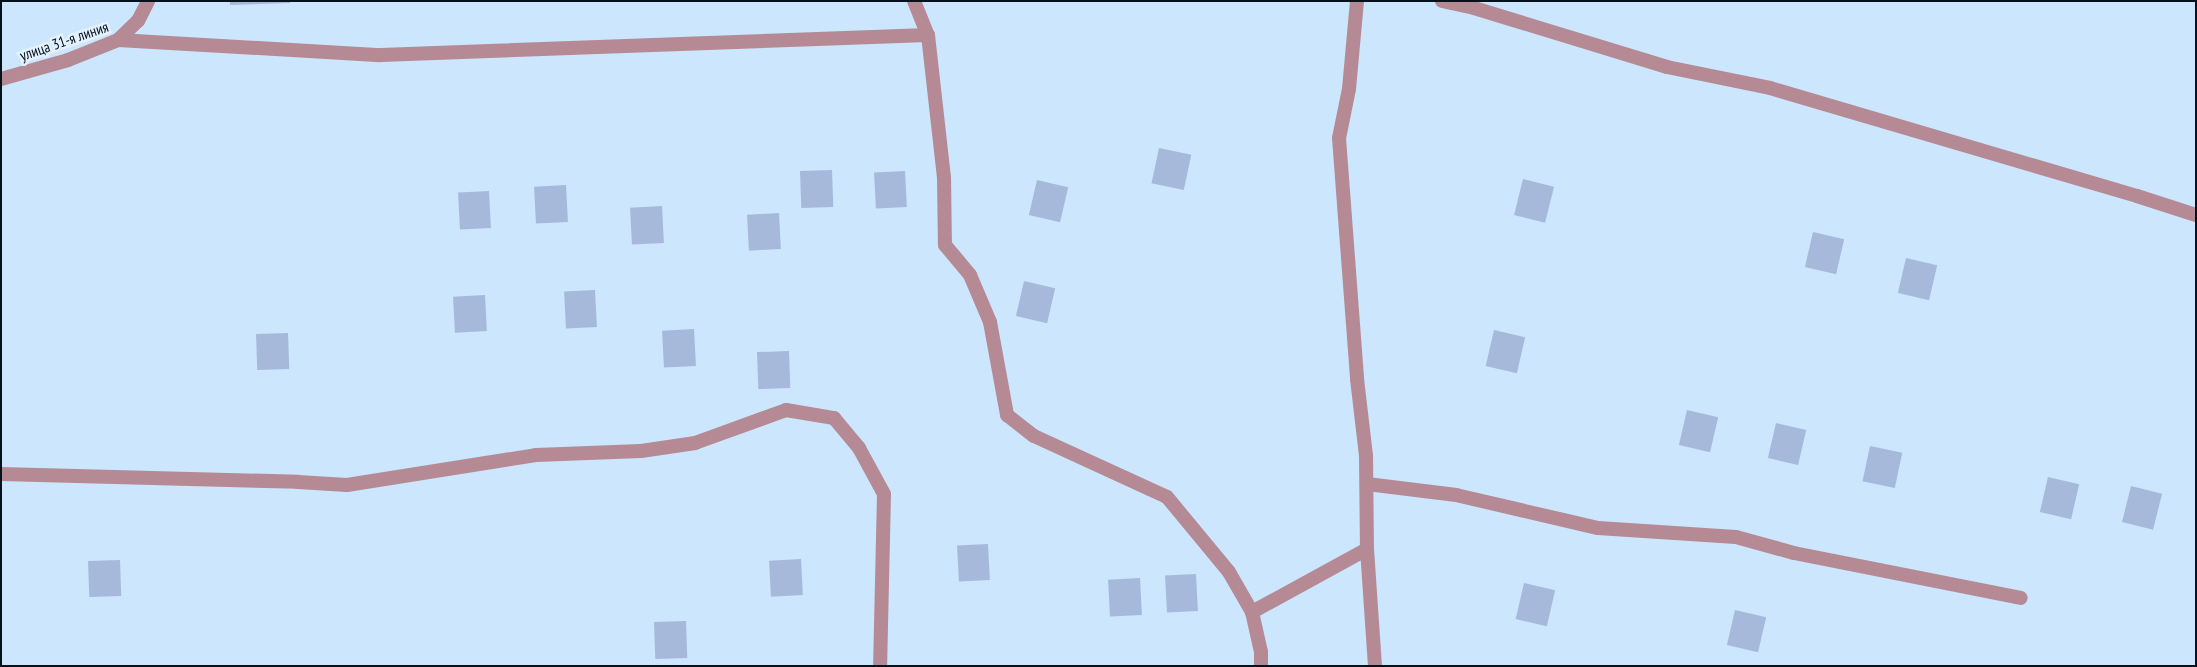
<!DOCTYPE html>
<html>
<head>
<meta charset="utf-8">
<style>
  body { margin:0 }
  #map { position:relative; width:2197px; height:667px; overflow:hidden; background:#cbe6fd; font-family:"PT Sans Narrow",sans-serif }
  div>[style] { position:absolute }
  .building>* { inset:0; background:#a7b9db; transform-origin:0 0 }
  .service>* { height:14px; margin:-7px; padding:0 7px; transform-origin:7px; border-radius:7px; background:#b58a94 }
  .minor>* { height:14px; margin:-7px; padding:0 7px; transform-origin:7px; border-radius:7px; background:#b58a94 }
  span { translate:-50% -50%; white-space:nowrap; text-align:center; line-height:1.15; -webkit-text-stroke:5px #e4f1fd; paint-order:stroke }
  .street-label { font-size:15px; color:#06121b }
  .frame { position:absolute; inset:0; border:2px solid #06121b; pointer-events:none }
</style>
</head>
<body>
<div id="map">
  <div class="building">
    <div style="clip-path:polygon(230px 1px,290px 1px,290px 3px,230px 5px)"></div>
    <div style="left:1159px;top:148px;width:33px;height:36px;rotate:12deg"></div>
    <div style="left:832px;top:170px;width:37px;height:32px;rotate:88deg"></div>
    <div style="left:905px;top:171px;width:36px;height:31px;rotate:87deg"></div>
    <div style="left:1523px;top:179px;width:32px;height:37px;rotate:14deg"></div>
    <div style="left:1037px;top:180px;width:32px;height:36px;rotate:13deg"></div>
    <div style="left:566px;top:185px;width:37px;height:32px;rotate:87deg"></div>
    <div style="left:489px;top:191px;width:37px;height:31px;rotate:87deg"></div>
    <div style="left:662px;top:206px;width:37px;height:32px;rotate:87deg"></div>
    <div style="left:779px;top:213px;width:36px;height:32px;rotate:87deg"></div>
    <div style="left:1813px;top:232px;width:32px;height:36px;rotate:13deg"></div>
    <div style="left:1906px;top:258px;width:32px;height:36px;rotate:13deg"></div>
    <div style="left:1024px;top:281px;width:32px;height:36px;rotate:13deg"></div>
    <div style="left:595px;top:290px;width:37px;height:31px;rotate:87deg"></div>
    <div style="left:485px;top:295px;width:36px;height:32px;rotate:87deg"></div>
    <div style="left:694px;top:329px;width:37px;height:32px;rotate:87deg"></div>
    <div style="left:1494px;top:330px;width:32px;height:37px;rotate:13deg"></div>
    <div style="left:288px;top:333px;width:36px;height:32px;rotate:88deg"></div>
    <div style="left:789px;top:351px;width:37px;height:32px;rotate:88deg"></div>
    <div style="left:1687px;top:410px;width:32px;height:36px;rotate:13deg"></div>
    <div style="left:1776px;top:423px;width:31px;height:36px;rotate:13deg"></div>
    <div style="left:1870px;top:446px;width:33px;height:36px;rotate:12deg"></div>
    <div style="left:2048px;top:477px;width:32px;height:36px;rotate:13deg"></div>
    <div style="left:2131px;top:486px;width:32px;height:37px;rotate:14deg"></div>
    <div style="left:988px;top:544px;width:36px;height:31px;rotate:87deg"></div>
    <div style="left:801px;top:559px;width:36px;height:32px;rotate:87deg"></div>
    <div style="left:120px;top:560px;width:36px;height:32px;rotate:88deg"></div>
    <div style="left:1196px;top:574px;width:37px;height:31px;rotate:87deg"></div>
    <div style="left:1140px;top:578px;width:37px;height:32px;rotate:87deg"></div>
    <div style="left:1524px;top:583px;width:32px;height:37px;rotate:13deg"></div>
    <div style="left:1735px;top:610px;width:32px;height:36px;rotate:13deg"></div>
    <div style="left:686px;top:621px;width:37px;height:32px;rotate:88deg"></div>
  </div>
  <div class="service">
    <div style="left:118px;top:40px;width:263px;rotate:3.3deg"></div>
    <div style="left:381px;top:55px;width:547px;rotate:-2.09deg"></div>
  </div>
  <div class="minor">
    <div style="left:914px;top:1px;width:37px;rotate:68deg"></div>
    <div style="left:928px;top:35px;width:143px;rotate:83.6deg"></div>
    <div style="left:944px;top:177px;width:68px;rotate:89.2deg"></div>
    <div style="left:945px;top:245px;width:39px;rotate:50deg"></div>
    <div style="left:970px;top:275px;width:51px;rotate:66.9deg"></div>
    <div style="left:990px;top:322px;width:95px;rotate:79.6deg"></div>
    <div style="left:1007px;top:415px;width:34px;rotate:38deg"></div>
    <div style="left:1034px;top:436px;width:146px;rotate:24.6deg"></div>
    <div style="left:1167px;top:497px;width:97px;rotate:50.4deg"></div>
    <div style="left:1229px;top:572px;width:46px;rotate:60.1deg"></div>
    <div style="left:1252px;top:612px;width:131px;rotate:-28.7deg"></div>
    <div style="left:1357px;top:1px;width:88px;rotate:95.2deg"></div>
    <div style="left:1349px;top:89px;width:50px;rotate:101.5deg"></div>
    <div style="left:1339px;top:138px;width:242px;rotate:85.7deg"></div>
    <div style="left:1357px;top:379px;width:78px;rotate:83.3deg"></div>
    <div style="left:1366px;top:456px;width:93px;rotate:89.4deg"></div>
    <div style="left:1367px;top:549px;width:117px;rotate:86.1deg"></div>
    <div style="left:1442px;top:1px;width:33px;rotate:12deg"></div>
    <div style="left:1474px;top:8px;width:202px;rotate:17deg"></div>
    <div style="left:1667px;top:67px;width:105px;rotate:11.5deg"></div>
    <div style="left:1770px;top:88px;width:383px;rotate:16.4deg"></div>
    <div style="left:2137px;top:196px;width:62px;rotate:17.9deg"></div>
    <div style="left:1px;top:79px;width:70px;rotate:-15.8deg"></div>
    <div style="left:68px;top:60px;width:54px;rotate:-21.8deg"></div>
    <div style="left:118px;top:40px;width:28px;rotate:-44deg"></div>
    <div style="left:138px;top:21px;width:22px;rotate:-63deg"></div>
    <div style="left:1px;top:474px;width:297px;rotate:1.5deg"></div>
    <div style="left:298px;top:482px;width:49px;rotate:3.5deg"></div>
    <div style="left:347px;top:485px;width:191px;rotate:-9deg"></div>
    <div style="left:536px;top:455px;width:105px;rotate:-2.2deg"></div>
    <div style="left:641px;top:451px;width:55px;rotate:-8.4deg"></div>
    <div style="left:695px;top:443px;width:97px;rotate:-19.9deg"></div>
    <div style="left:786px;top:410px;width:49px;rotate:9.5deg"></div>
    <div style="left:834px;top:418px;width:39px;rotate:50deg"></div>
    <div style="left:859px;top:448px;width:52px;rotate:61.5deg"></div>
    <div style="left:884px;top:494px;width:172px;rotate:91.3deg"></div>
    <div style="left:1367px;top:484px;width:90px;rotate:7deg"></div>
    <div style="left:1456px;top:495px;width:146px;rotate:13.1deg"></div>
    <div style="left:1598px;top:528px;width:138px;rotate:3.7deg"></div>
    <div style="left:1736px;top:537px;width:60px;rotate:15.4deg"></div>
    <div style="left:1794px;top:553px;width:231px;rotate:11.2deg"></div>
    <div style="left:1252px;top:612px;width:41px;rotate:77.3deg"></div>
    <div style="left:1261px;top:652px;width:14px;rotate:90deg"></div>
  </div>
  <div class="street-label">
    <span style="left:64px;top:41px;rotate:-19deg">улица 31-я линия</span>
  </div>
  <div class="frame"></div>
</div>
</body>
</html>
